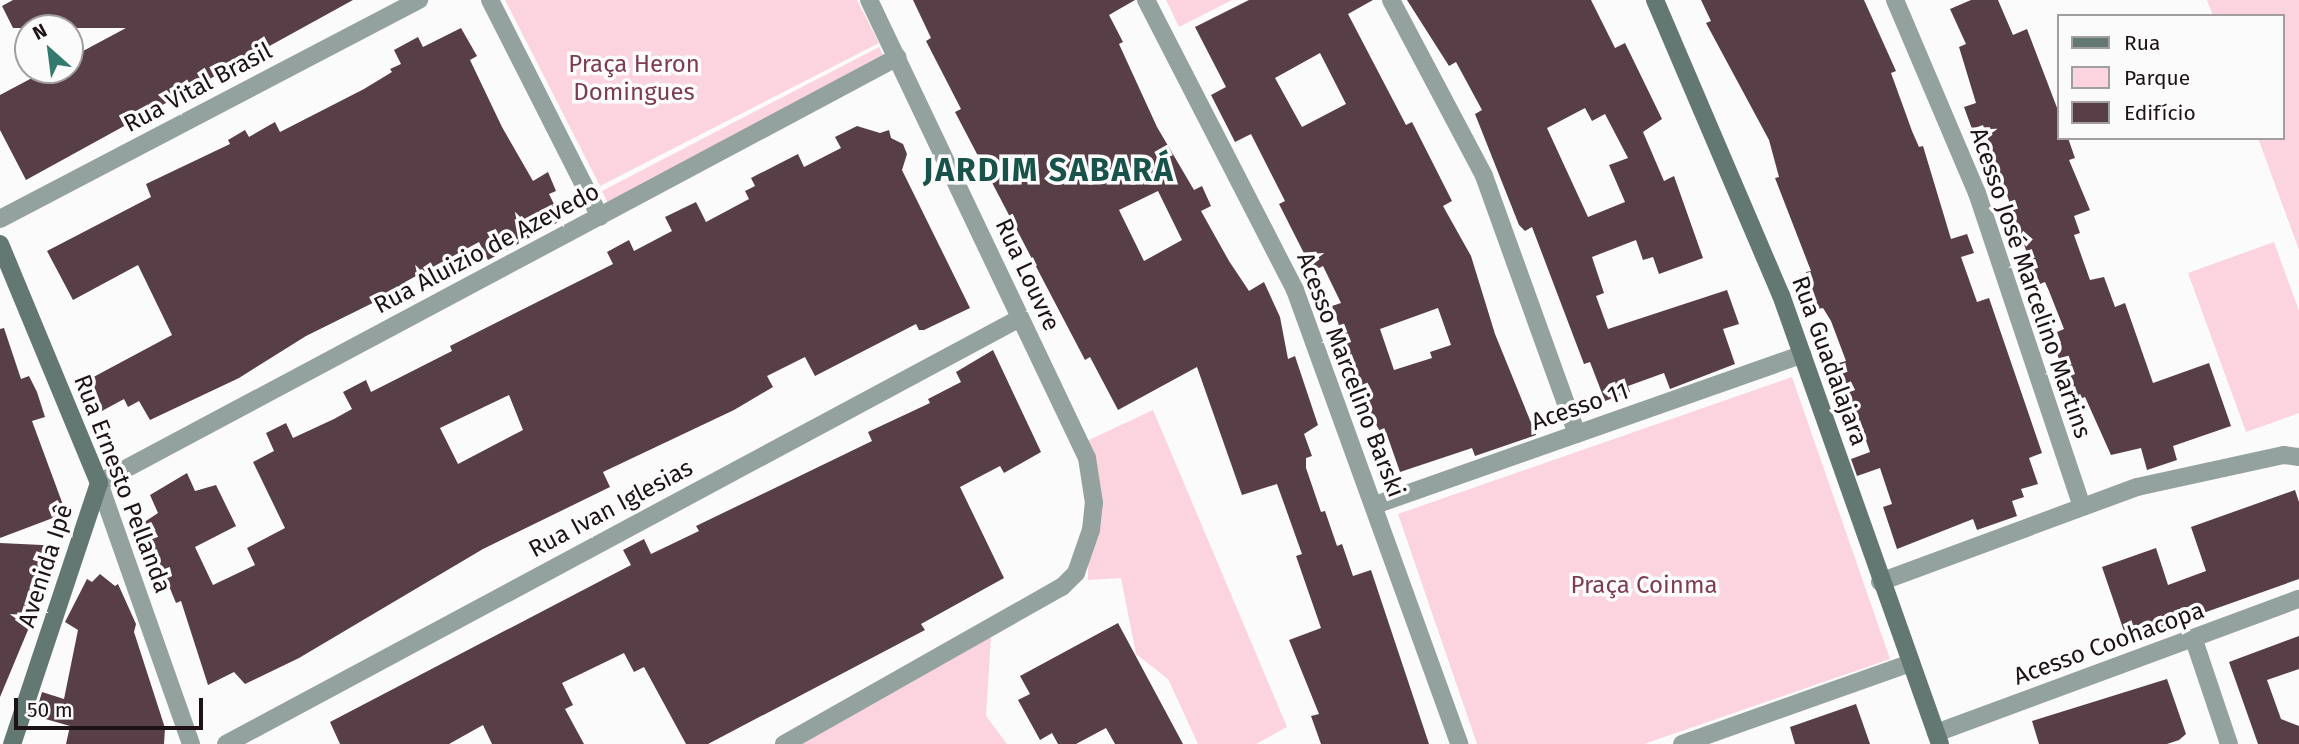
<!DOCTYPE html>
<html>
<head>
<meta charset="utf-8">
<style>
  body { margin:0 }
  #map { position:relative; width:2299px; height:744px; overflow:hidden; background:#fbfbfb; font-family:"Fira Sans",sans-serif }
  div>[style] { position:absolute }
  .green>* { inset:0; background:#fbd4df }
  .building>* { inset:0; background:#583e46 }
  .minor>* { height:18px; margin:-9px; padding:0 9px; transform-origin:9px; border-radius:9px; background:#94a29f }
  .secondary>* { height:18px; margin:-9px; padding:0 9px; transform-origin:9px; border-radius:9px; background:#637873 }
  span { translate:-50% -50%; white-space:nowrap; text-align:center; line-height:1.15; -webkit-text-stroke:7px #fbfbfb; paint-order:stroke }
  .park-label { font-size:24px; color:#7c3d54 }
  .street-label { font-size:24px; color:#1d1216 }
  .district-label { font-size:32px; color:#19524a; font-weight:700; letter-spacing:2px }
  .legend { position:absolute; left:2057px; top:14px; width:228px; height:126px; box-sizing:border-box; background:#fbfbfb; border:2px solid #a29e9f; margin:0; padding:9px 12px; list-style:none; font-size:21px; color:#1d1216 }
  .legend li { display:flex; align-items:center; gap:14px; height:35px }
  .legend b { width:35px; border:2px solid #a29e9f }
  .north { position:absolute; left:14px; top:14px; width:70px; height:70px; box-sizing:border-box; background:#fbfbfb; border:2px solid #a29e9f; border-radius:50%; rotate:332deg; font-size:19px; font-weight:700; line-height:28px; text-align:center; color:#1d1216 }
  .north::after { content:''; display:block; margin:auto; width:24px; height:32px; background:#33796e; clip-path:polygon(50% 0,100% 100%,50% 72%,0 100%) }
  .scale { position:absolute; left:14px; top:698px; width:189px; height:32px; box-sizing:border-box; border:4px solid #1d1216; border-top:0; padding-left:9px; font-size:21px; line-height:24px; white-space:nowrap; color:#1d1216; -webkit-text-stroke:5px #fbfbfb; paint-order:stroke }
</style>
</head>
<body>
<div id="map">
  <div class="green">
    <div style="clip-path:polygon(505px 0,857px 0,879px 43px,600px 186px)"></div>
    <div style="clip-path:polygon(1166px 0,1232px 0,1179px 27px)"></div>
    <div style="clip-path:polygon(2207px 0,2299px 0,2299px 250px,2258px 138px,2283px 138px,2283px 16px,2213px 16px)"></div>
    <div style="clip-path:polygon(879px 47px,883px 55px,608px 204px,602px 191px)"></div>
    <div style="clip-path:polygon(2274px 242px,2299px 311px,2299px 413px,2246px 432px,2188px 273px)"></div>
    <div style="clip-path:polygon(1792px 377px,1890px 659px,1644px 744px,1477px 744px,1398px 514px)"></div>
    <div style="clip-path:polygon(1153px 410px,1287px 727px,1256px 744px,1198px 744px,1168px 679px,1136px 654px,1121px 578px,1088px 580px,1089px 440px)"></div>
    <div style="clip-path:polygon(991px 637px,986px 716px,1007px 744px,801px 744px)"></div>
  </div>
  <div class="building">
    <div style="clip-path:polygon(13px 0,353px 0,26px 180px,0 130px,0 95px,47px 70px,70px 70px,70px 58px,126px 28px,13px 28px,2px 6px)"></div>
    <div style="clip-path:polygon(evenodd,913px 0,1135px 0,1109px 15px,1123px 42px,1119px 44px,1157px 127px,1194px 190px,1202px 186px,1211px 206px,1201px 211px,1229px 261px,1249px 291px,1264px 282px,1280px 317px,1288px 359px,1295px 356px,1318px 425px,1304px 434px,1312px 456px,1306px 458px,1306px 468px,1321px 512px,1325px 511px,1337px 546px,1342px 544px,1353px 576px,1371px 570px,1429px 744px,1321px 744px,1311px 716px,1319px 714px,1289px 640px,1321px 628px,1296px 556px,1302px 554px,1277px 484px,1242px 495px,1197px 367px,1118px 410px,1090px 357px,1085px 360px,955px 112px,961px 109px,926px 41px,931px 38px,913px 0,1158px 191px,1182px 240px,1144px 261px,1119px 210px,1158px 191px)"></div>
    <div style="clip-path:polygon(evenodd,1249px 0,1373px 0,1348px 14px,1406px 125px,1412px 122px,1452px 201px,1443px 206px,1471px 256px,1495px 334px,1536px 435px,1475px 456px,1472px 448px,1400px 472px,1386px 432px,1381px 433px,1374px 421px,1332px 306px,1341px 303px,1323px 266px,1313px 271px,1279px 204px,1285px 201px,1251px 134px,1235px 142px,1211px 95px,1226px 87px,1195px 27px,1249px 0,1320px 53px,1346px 104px,1302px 127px,1275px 78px,1320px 53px,1249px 0,1438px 308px,1451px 345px,1430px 352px,1432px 358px,1394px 370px,1380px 329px,1438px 308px)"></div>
    <div style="clip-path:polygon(evenodd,1407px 0,1591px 0,1615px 48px,1625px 43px,1662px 119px,1643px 132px,1664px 181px,1674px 176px,1703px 258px,1659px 274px,1653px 257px,1643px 260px,1636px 240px,1592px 257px,1604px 293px,1596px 296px,1608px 329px,1727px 290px,1739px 324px,1723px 329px,1735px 364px,1670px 389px,1664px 373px,1628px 386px,1630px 392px,1605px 401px,1590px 362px,1584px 364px,1532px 227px,1525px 231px,1519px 225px,1475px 114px,1482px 110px,1456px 62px,1449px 66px,1407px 0,1585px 108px,1592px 121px,1605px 114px,1628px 158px,1609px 165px,1625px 202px,1588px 217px,1547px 128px,1585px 108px)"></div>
    <div style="clip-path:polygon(1701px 0,1864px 0,1896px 71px,1891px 73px,1912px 131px,1919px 147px,1923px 146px,1951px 239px,1967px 234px,1974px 253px,1961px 257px,1977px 302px,1989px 298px,2042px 453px,2029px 458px,2038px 484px,2021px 489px,2024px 497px,2012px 501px,2017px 516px,1977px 530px,1973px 519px,1897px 549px,1883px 507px,1892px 504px,1880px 468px,1857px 476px,1851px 459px,1870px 452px,1839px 363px,1846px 361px,1831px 321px,1823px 308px,1818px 309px,1806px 272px,1811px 271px,1775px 178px,1779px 177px,1769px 140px,1706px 23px,1711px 21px)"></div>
    <div style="clip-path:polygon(1971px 0,1998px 0,2013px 35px,2027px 29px,2059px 113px,2059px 138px,2068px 138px,2075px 158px,2069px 160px,2090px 210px,2074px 216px,2080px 233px,2074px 235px,2090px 280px,2104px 277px,2115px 307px,2125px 303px,2153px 383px,2209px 363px,2231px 426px,2173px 446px,2177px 460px,2147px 470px,2141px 448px,2111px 455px,2085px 397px,2077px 400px,2061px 365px,2054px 345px,2061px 343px,2057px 332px,2064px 329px,2049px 291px,2045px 282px,2040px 284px,2028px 256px,1983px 125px,1972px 129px,1964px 107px,1976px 103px,1959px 47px,1966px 44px,1950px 9px)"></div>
    <div style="clip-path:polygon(461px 28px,477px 56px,470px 60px,502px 127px,533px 181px,548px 172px,556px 191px,549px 194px,562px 220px,488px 260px,479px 242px,405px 282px,407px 286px,306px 336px,239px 378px,150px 420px,139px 401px,128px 407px,124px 399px,100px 412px,86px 381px,172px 335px,138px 265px,73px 300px,47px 251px,151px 197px,146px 184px,230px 144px,228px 140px,245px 130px,249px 137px,275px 122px,280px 132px,364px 89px,392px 72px,390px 69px,401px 64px,394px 50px,418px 37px,423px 47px)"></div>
    <div style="clip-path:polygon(evenodd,857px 126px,880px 133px,889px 130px,891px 138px,903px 144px,907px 154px,902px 170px,970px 308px,924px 330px,919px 330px,916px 324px,815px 376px,805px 357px,767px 376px,773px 387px,734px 410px,603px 472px,610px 487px,483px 549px,299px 658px,245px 684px,234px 672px,208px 685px,181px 601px,176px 603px,143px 523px,158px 513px,150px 495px,187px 473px,195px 491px,216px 485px,236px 526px,195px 547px,213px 585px,255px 565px,247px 548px,285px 528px,253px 462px,274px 451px,266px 433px,286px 423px,293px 438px,334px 419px,352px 409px,343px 392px,366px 380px,371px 392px,452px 351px,450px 346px,613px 264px,607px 252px,629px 240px,634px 251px,672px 231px,665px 217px,696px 202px,706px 222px,749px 199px,745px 191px,755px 186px,751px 178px,798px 154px,804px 167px,841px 148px,835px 137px,857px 126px,509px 395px,523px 430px,458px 464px,440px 428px,509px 395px)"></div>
    <div style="clip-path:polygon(4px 328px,21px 379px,29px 376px,37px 392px,45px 417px,32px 421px,66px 513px,0 538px,0 329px)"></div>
    <div style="clip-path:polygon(993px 350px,1041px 452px,1004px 473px,1000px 466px,960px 487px,1004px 578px,921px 624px,925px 630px,708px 744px,686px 744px,644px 667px,634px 672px,624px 653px,562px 683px,573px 705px,565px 709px,584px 744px,492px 744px,483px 725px,449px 744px,340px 744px,330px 722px,631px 565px,623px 550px,644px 539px,651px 554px,699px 531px,696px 526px,872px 441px,868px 432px,930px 403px,928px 399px,961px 382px,956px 372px)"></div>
    <div style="clip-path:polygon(2295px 490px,2299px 502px,2299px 579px,2127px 640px,2102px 567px,2156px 548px,2168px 585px,2206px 571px,2191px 527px)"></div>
    <div style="clip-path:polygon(0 543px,63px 546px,0 697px)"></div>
    <div style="clip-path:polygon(100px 574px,115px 586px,118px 584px,136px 624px,134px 632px,165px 728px,164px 744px,66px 744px,70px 726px,35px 716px,42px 692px,64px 699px,78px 630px,65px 622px,87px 579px,92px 582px)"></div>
    <div style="clip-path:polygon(1118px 623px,1183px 744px,1115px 744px,1106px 728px,1076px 744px,1058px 744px,1052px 733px,1040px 740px,1018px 700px,1030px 694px,1020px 676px)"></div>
    <div style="clip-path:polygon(2299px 636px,2299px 669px,2267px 680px,2281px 719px,2299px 726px,2299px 744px,2258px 744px,2229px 662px)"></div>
    <div style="clip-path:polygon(2167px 679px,2186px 734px,2179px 740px,2167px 744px,2039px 744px,2032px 721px)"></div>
    <div style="clip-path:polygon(1856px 704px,1870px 744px,1795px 744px,1790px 727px)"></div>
  </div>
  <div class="minor">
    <div style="left:490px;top:0;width:243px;rotate:63.1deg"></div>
    <div style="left:1146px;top:0;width:326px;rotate:62.8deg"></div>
    <div style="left:1295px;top:290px;width:483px;rotate:70.1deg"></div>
    <div style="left:1391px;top:0;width:199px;rotate:62.1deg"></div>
    <div style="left:1484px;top:176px;width:274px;rotate:70.2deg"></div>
    <div style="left:1895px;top:0;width:210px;rotate:67deg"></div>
    <div style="left:1977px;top:193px;width:331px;rotate:71.5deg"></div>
    <div style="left:0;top:219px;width:473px;rotate:-27.6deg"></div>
    <div style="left:1375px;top:505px;width:453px;rotate:-19.4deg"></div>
    <div style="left:1880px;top:582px;width:274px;rotate:-20.3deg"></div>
    <div style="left:2137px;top:487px;width:150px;rotate:-12.3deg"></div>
    <div style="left:2284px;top:455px;width:15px;rotate:8deg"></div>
    <div style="left:2194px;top:640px;width:110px;rotate:71.4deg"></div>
    <div style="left:1936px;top:733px;width:387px;rotate:-20.3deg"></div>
    <div style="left:191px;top:744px;width:277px;rotate:-109.4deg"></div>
    <div style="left:99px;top:483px;width:905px;rotate:-28.07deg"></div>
    <div style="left:226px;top:744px;width:901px;rotate:-28.21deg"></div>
    <div style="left:784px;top:744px;width:319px;rotate:-29.5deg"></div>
    <div style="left:1062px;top:587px;width:20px;rotate:-45deg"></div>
    <div style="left:1076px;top:573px;width:46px;rotate:-70.8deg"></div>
    <div style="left:1091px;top:530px;width:27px;rotate:-84deg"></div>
    <div style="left:1094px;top:503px;width:46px;rotate:-98.8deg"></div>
    <div style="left:1087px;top:458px;width:507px;rotate:-115.45deg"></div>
    <div style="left:1682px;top:744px;width:243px;rotate:-19.5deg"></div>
  </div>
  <div class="secondary">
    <div style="left:1655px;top:0;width:321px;rotate:66.9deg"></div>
    <div style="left:1781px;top:295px;width:476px;rotate:70.5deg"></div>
    <div style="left:0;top:244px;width:259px;rotate:67.5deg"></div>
    <div style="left:99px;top:483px;width:275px;rotate:108.4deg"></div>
  </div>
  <div class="park-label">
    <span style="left:634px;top:79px">Praça Heron<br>Domingues</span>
    <span style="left:1644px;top:586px">Praça Coinma</span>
  </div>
  <div class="street-label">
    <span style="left:198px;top:88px;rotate:-28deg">Rua Vital Brasil</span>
    <span style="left:487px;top:249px;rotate:-28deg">Rua Aluizio de Azevedo</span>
    <span style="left:1027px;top:275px;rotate:65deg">Rua Louvre</span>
    <span style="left:2030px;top:283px;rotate:71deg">Acesso José Marcelino Martins</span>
    <span style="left:1829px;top:361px;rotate:70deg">Rua Guadalajara</span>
    <span style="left:1350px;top:375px;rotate:69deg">Acesso Marcelino Barski</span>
    <span style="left:1580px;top:407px;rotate:-19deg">Acesso 11</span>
    <span style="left:122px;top:484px;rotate:69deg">Rua Ernesto Pellanda</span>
    <span style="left:611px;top:509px;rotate:-28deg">Rua Ivan Iglesias</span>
    <span style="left:46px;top:566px;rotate:-72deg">Avenida Ipê</span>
    <span style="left:2109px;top:644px;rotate:-20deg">Acesso Coohacopa</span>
  </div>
  <div class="district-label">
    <span style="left:1049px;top:170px">JARDIM SABARÁ</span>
  </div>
  <ul class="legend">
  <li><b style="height:9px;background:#637873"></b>Rua</li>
  <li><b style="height:19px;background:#fbd4df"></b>Parque</li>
  <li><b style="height:19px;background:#583e46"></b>Edifício</li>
  </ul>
  <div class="north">N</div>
  <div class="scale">50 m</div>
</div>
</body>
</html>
